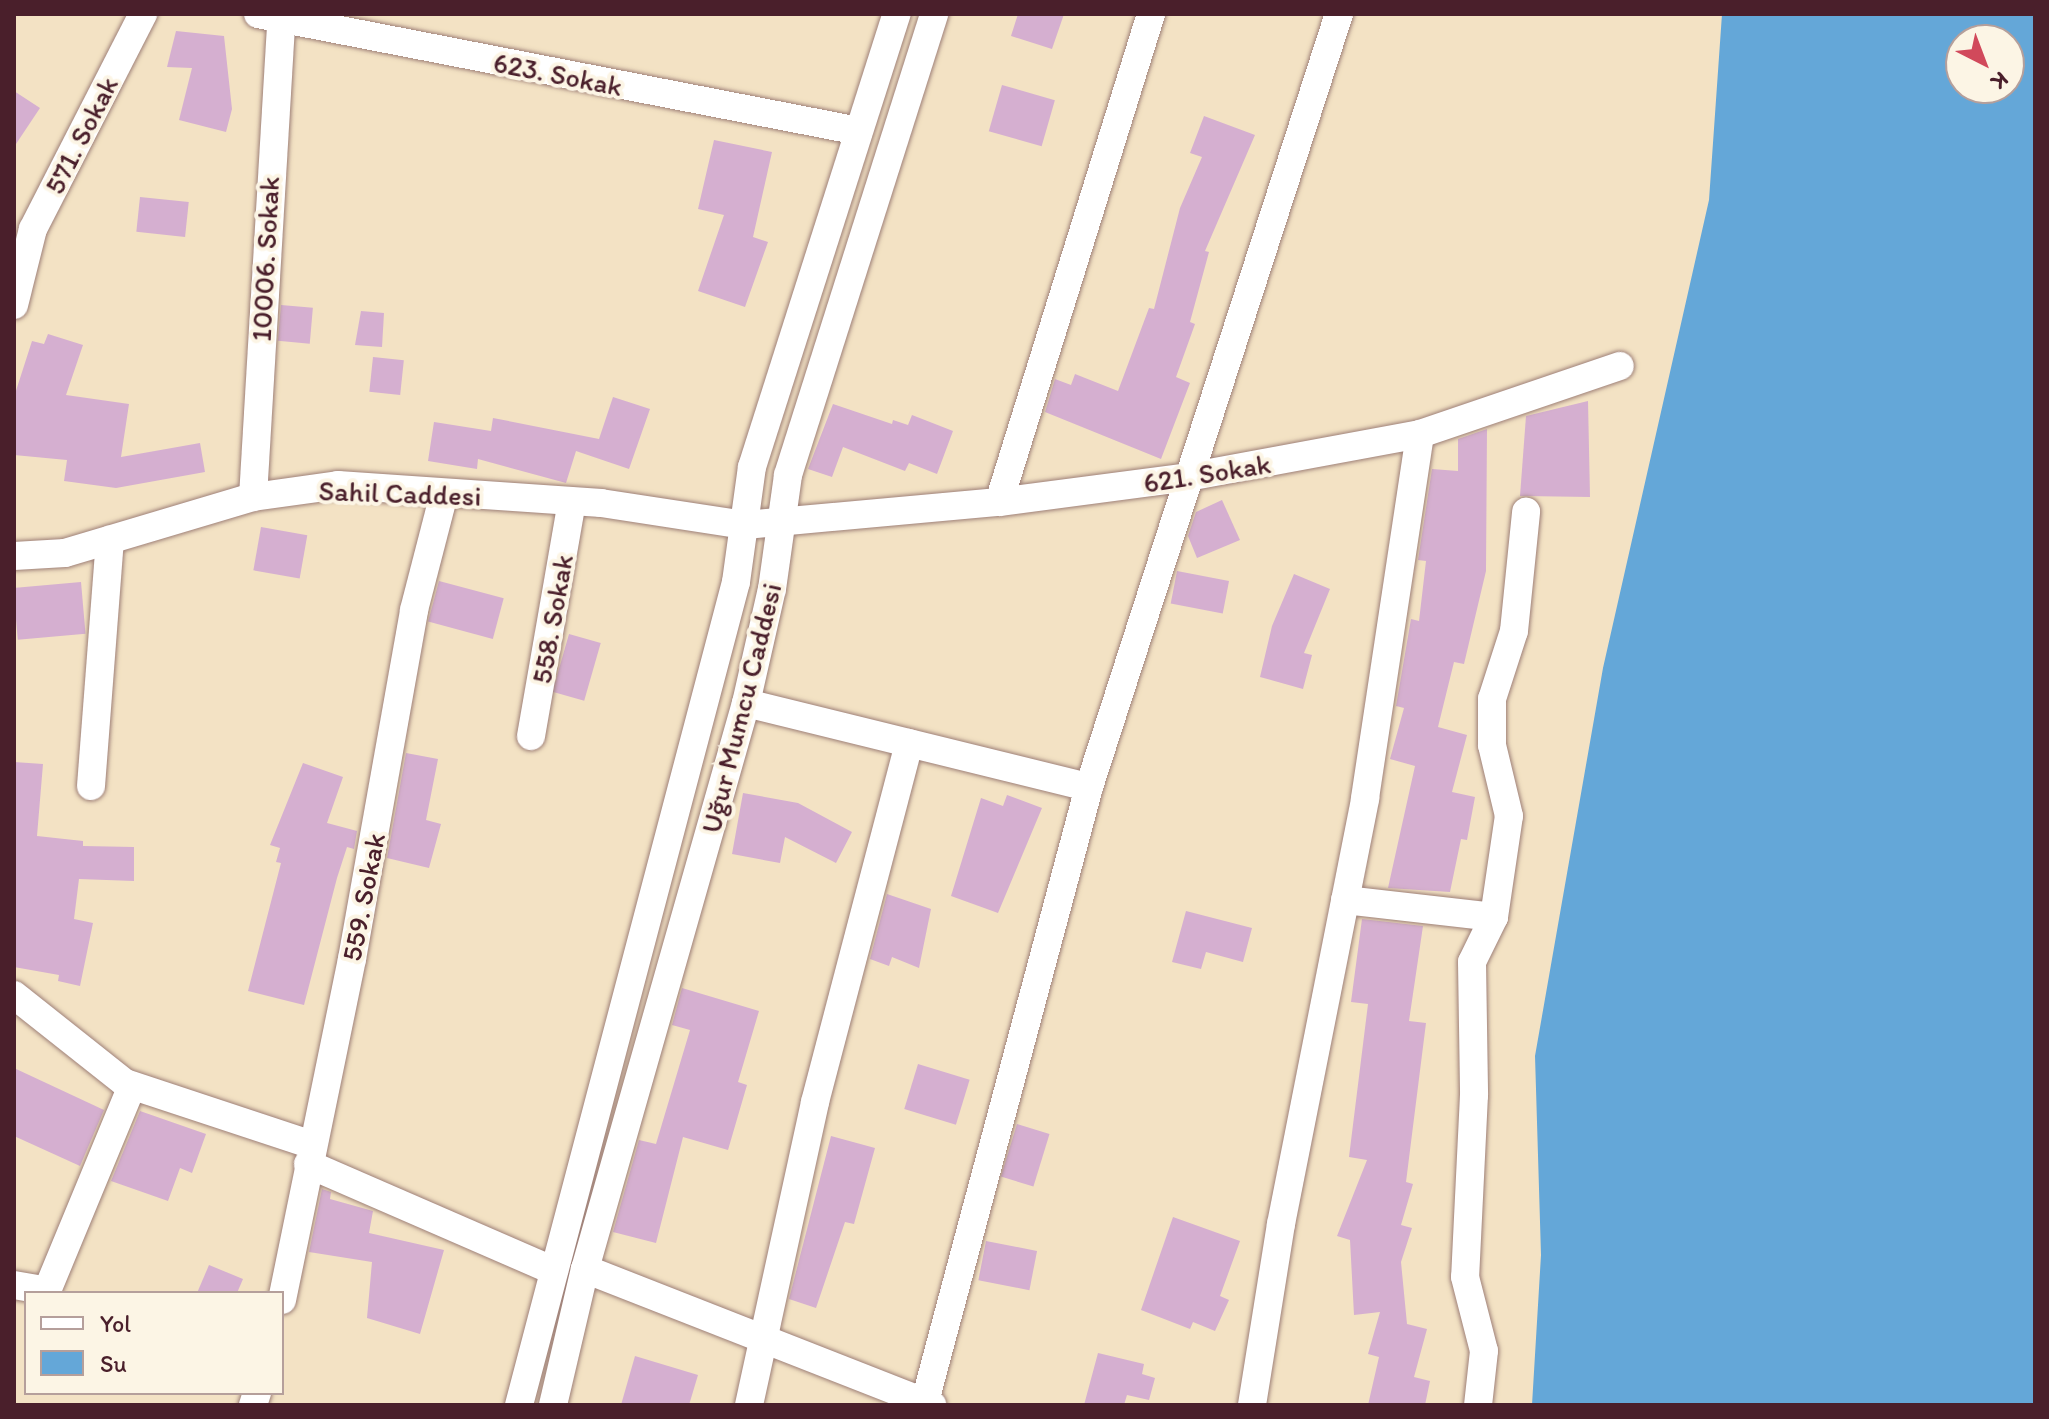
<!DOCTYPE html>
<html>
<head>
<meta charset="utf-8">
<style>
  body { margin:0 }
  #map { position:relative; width:2049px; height:1419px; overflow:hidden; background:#f3e2c4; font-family:Itim,sans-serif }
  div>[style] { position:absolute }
  .water>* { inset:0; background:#64a7d8 }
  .building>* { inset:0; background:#d5afd0; transform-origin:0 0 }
  .roads { filter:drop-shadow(0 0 2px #9e8078) drop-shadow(0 0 2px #9e8078) }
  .minor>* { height:28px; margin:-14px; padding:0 14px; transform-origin:14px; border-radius:14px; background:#fff }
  span { translate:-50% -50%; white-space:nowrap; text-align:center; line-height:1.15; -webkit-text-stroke:8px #fcf5e5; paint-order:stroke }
  .street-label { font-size:28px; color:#4a1f2b }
  .frame { position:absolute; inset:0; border:16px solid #4a1f2b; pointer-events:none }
  .legend { position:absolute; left:24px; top:1291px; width:260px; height:104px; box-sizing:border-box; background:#fcf5e5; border:2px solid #b59f9b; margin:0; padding:10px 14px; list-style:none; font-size:24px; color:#4a1f2b }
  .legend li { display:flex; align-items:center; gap:16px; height:40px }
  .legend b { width:40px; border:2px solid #b59f9b }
  .north { position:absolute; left:1945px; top:24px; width:80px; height:80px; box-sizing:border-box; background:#fcf5e5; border:2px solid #b59f9b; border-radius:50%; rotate:138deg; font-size:22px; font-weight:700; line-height:32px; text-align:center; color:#4a1f2b }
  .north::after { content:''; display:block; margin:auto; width:28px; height:36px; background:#d1495b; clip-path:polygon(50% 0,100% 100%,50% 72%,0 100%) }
</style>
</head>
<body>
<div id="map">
  <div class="water">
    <div style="clip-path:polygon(evenodd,1722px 14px,2035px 14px,2035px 1405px,1532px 1405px,1541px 1255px,1535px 1056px,1603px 668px,1709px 200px,1722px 14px,1961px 40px,2009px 40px,2009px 88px,1961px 88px,1961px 40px)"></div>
  </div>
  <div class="building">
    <div style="clip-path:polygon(1018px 14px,1064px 14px,1052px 49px,1011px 36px)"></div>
    <div style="clip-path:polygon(176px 31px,224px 36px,232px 109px,226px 132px,179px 120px,192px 68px,167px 67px)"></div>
    <div style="left:1002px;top:85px;width:55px;height:48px;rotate:16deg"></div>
    <div style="clip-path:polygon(14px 91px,40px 108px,14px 147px)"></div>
    <div style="clip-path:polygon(1204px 116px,1255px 135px,1205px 251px,1209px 252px,1190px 322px,1195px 324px,1176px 377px,1190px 383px,1161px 459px,1045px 412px,1055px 379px,1071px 385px,1075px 374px,1118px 391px,1149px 308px,1154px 309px,1180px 208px,1202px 157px,1190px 153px)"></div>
    <div style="clip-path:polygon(714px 140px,772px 152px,753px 237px,768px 242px,745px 307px,698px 291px,724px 215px,698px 209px)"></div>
    <div style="left:140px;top:197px;width:49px;height:35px;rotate:6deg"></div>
    <div style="left:281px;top:305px;width:32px;height:36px;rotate:5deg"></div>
    <div style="clip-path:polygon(361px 311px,384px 313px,382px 347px,355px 345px)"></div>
    <div style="clip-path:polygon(48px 334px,83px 345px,66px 395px,129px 404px,121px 457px,200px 443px,205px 472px,116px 488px,64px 481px,67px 460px,14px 455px,14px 397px,32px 341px,44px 344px)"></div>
    <div style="left:373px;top:357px;width:31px;height:35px;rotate:6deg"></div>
    <div style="clip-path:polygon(613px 397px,650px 409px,629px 469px,576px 451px,566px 483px,478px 459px,477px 469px,428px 461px,434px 422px,491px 431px,493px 418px,599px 439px)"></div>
    <div style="clip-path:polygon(1588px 401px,1590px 497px,1520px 496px,1526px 416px)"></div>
    <div style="clip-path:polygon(833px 404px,892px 424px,893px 420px,908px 425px,912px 415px,953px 431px,937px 474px,909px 463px,905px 471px,843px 447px,832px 477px,808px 469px)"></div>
    <div style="clip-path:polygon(1487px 429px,1486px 571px,1464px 664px,1454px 662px,1438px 727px,1467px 735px,1452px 792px,1475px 797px,1467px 840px,1461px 839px,1450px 892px,1388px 888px,1415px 766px,1390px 759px,1404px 708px,1396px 706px,1411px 619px,1419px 621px,1426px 561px,1418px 560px,1432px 469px,1458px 471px,1458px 439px)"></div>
    <div style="clip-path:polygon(1222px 500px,1240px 540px,1197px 558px,1188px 536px,1196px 512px)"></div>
    <div style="left:261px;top:527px;width:47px;height:44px;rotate:10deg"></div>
    <div style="left:1177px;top:571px;width:53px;height:33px;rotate:11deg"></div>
    <div style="clip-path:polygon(1294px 574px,1330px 589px,1304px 653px,1312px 655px,1303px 689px,1260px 677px,1272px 626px)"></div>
    <div style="left:439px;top:581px;width:67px;height:42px;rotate:15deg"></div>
    <div style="left:81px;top:582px;width:52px;height:68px;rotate:85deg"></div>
    <div style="left:569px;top:634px;width:33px;height:60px;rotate:16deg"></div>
    <div style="clip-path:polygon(406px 753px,438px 759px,426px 820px,441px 824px,429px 868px,387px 858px)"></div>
    <div style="clip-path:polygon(14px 762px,43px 764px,37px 836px,83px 841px,83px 846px,134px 847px,134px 881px,79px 879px,74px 919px,93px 923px,80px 986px,58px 981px,59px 975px,14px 967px)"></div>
    <div style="clip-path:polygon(303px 763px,343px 777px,327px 823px,357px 831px,354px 849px,347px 847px,337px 878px,304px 1005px,248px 991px,281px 863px,276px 862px,280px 848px,270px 845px)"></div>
    <div style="clip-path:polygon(743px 793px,798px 803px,852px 832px,836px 863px,785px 837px,780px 863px,732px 854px)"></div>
    <div style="clip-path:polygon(1007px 795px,1042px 808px,998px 913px,951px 896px,981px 798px,1003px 806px)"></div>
    <div style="clip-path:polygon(887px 894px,931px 909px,919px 968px,892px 957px,889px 966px,870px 959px)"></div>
    <div style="clip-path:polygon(1186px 911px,1252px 928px,1243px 962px,1206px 952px,1201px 969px,1172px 962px)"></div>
    <div style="clip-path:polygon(1362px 919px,1423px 926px,1409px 1021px,1426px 1023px,1406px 1182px,1413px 1184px,1401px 1225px,1412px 1228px,1401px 1262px,1407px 1324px,1427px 1329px,1414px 1377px,1430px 1381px,1425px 1405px,1368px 1405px,1379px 1357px,1368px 1354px,1380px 1312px,1354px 1315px,1350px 1240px,1337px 1236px,1367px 1160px,1349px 1157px,1368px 1004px,1351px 1002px)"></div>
    <div style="clip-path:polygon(682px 988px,759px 1011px,738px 1082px,747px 1085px,728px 1150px,683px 1137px,656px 1243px,613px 1232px,639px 1140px,656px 1144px,690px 1030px,672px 1025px)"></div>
    <div style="left:918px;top:1064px;width:54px;height:47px;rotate:17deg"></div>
    <div style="clip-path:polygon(14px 1068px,104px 1110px,80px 1166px,14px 1136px)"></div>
    <div style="clip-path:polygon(140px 1111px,206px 1134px,192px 1173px,180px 1168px,168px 1201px,111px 1181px)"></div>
    <div style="left:1017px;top:1124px;width:34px;height:55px;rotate:17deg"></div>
    <div style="clip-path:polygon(831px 1136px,875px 1148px,854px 1224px,845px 1222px,816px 1308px,789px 1299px)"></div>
    <div style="clip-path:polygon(322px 1189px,331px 1192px,330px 1199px,373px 1211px,369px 1233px,444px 1250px,420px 1334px,367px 1318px,372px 1262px,309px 1252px)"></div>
    <div style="clip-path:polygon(1173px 1217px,1240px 1241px,1220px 1296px,1229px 1300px,1215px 1331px,1193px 1322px,1190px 1329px,1141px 1310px)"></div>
    <div style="left:986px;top:1241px;width:52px;height:40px;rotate:11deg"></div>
    <div style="clip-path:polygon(209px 1265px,243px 1279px,237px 1293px,197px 1293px)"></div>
    <div style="clip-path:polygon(1098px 1353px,1144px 1364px,1142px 1374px,1155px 1378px,1149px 1400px,1127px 1395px,1124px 1405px,1084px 1405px)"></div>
    <div style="clip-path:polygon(635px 1356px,698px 1375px,689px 1405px,621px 1405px)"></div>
  </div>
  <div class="roads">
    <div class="minor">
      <div style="left:258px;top:14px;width:612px;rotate:11.02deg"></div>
      <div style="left:14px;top:305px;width:78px;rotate:-76deg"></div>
      <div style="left:33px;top:229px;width:242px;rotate:-62.9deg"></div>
      <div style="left:253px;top:497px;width:476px;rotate:-86.6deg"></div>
      <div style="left:999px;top:502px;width:511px;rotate:-72.7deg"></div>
      <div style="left:14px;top:556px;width:51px;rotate:-3.4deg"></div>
      <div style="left:65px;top:553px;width:196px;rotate:-16.6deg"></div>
      <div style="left:253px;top:497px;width:86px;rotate:-8deg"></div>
      <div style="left:338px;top:485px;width:264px;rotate:3.9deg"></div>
      <div style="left:601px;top:503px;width:146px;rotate:8.7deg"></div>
      <div style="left:745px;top:525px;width:255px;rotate:-5.2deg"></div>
      <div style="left:999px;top:502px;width:191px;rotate:-7.5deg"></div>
      <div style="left:1188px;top:477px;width:236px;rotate:-10.5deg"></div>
      <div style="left:1420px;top:434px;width:211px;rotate:-18.8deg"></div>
      <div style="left:746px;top:703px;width:353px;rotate:13.8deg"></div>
      <div style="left:531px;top:736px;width:238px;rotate:-80.1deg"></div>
      <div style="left:91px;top:786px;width:247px;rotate:-85.6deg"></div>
      <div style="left:1345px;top:900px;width:150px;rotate:6.5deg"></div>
      <div style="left:1494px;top:917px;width:50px;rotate:116.1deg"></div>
      <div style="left:1472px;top:962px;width:133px;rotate:89.1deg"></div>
      <div style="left:1474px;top:1095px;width:182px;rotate:92.8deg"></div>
      <div style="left:1465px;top:1277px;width:76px;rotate:75.6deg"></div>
      <div style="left:1484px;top:1351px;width:54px;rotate:96.3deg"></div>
      <div style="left:1494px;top:917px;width:102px;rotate:-81.6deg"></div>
      <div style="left:1509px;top:816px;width:73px;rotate:-103.5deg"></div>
      <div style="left:1492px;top:745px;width:46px;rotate:-90deg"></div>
      <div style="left:1492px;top:699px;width:71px;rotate:-72.1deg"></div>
      <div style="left:1514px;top:631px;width:120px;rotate:-84.2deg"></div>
      <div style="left:14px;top:995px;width:142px;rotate:38.4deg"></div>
      <div style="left:125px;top:1083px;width:197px;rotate:18.3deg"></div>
      <div style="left:308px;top:1164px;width:268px;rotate:23.5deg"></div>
      <div style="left:585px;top:1269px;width:373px;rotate:21.4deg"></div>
      <div style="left:14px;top:1285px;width:34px;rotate:10deg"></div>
      <div style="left:47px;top:1291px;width:222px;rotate:-67.5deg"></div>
      <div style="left:282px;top:1300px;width:348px;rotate:-78.4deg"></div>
      <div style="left:352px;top:959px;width:354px;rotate:-79.9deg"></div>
      <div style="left:414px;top:610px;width:120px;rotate:-75.5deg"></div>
      <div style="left:253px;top:1405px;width:13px;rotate:-72deg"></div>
      <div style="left:519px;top:1405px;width:851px;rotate:-75.23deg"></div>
      <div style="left:736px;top:582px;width:116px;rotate:-82.1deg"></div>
      <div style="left:752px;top:467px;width:476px;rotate:-72.3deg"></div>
      <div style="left:553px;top:1405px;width:140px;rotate:-76.8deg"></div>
      <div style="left:585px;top:1269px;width:588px;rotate:-74.12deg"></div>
      <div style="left:746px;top:703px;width:117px;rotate:-77.2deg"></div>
      <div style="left:772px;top:589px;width:115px;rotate:-82deg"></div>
      <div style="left:788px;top:475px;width:484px;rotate:-72.4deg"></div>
      <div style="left:749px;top:1405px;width:310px;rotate:-77.7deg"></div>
      <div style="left:815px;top:1102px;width:371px;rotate:-75.3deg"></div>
      <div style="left:924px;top:1405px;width:640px;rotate:-75.05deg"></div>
      <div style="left:1089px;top:787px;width:812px;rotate:-72.08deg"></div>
      <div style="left:1252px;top:1405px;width:183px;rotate:-80.9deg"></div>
      <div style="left:1281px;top:1224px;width:434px;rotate:-78.8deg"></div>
      <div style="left:1365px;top:798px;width:368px;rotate:-81.4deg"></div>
    </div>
  </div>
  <div class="street-label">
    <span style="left:558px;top:74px;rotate:11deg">623. Sokak</span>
    <span style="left:81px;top:135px;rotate:-63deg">571. Sokak</span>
    <span style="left:265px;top:259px;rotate:-87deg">10006. Sokak</span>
    <span style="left:1207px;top:473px;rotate:-9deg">621. Sokak</span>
    <span style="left:400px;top:493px;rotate:2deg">Sahil Caddesi</span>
    <span style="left:552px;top:619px;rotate:-80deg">558. Sokak</span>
    <span style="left:741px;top:708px;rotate:-76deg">Uğur Mumcu Caddesi</span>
    <span style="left:363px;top:897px;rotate:-79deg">559. Sokak</span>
  </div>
  <div class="frame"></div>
  <ul class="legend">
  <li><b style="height:10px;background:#fff"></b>Yol</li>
  <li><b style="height:22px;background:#64a7d8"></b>Su</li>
  </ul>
  <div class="north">K</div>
</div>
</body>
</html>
